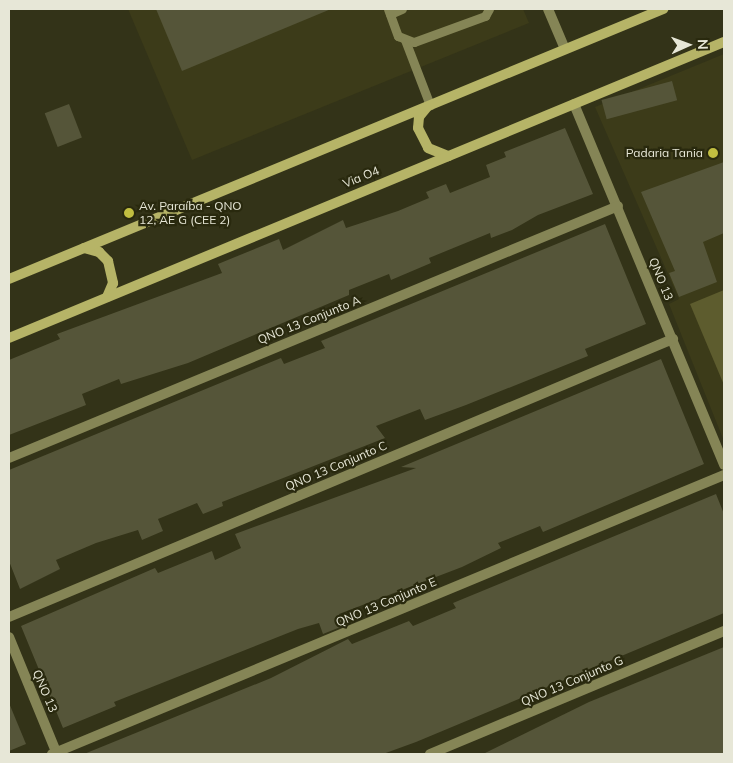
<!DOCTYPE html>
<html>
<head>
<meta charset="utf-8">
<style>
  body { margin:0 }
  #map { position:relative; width:733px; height:763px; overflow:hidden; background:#333318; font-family:Mulish,sans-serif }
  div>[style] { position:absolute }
  .built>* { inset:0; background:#3c3b19 }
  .green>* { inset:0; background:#5d5c2e }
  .building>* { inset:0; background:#555539; transform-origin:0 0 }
  .service>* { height:9px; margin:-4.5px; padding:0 4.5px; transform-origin:4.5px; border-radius:4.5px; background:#858556 }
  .minor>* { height:10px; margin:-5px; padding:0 5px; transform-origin:5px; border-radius:5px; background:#858556 }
  .secondary>* { height:10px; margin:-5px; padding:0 5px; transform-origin:5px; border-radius:5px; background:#b6b467 }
  .dots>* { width:14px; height:14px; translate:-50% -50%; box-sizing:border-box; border:2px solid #29290e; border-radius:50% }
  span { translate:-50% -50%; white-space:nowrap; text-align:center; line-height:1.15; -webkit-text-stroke:4.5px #29290e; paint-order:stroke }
  .poi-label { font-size:12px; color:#e7e7d7 }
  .right { translate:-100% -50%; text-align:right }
  .left { translate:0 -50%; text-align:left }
  .street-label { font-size:12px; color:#e7e7d7 }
  .frame { position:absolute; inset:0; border:10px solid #e7e7d7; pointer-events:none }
  .north { position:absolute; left:663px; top:20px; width:50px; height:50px; -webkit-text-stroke:4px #29290e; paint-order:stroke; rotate:88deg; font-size:14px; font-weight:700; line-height:20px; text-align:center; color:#e7e7d7 }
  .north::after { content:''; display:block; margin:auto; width:18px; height:22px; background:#e7e7d7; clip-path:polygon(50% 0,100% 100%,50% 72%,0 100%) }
</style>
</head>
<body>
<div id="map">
  <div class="built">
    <div style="clip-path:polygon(128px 9px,523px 9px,529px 23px,192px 160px)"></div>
    <div style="clip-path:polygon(724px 54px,724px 441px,669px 304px,679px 299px,595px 107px)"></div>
  </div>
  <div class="green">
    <div style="clip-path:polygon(724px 290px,724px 385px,690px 304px)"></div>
  </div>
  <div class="building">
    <div style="clip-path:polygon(156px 9px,331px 9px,182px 71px)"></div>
    <div style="left:672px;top:81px;width:20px;height:73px;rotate:75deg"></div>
    <div style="left:69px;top:104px;width:36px;height:26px;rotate:69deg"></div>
    <div style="clip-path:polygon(565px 128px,593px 194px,538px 215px,512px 230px,491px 238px,490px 233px,429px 258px,431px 263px,391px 280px,389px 274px,349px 290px,349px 295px,188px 363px,121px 384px,119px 379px,82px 394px,86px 405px,9px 435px,9px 360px,60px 339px,57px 334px,222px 273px,218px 264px,279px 239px,283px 250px,343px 220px,346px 228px,398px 211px,429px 198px,426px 192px,446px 184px,450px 193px,490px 177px,486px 165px,506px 157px,504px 152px)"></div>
    <div style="clip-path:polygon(724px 162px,724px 233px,703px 242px,717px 282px,679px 297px,669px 273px,675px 271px,641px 192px)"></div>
    <div style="clip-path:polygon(605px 224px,646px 324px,585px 349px,588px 356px,466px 405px,425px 420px,420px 409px,376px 426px,385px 438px,222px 502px,223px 506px,203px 514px,197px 503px,158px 519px,163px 531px,142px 540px,138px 530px,96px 543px,56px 560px,60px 569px,20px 589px,9px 561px,9px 470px,281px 358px,284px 364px,325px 348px,321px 341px)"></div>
    <div style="clip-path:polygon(661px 359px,704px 464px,543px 532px,540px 526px,498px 543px,501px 548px,462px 567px,339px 614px,343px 626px,323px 634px,319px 623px,298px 629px,114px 702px,116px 706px,63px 728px,21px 626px,155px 568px,158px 573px,212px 551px,215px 560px,241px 548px,235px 534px,416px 468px,401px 467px)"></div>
    <div style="clip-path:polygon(716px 494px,724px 514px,724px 613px,416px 742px,383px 754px,84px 754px,271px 678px,348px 639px,352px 644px,409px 621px,413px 626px,456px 608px,453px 603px)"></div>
    <div style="clip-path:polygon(724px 647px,724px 754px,483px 754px,589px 702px)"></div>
    <div style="clip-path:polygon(9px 703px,26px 744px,9px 751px)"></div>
  </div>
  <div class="service">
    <div style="left:388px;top:9px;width:29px;rotate:70deg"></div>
    <div style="left:398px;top:36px;width:17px;rotate:21deg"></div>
    <div style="left:414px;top:42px;width:76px;rotate:-20.1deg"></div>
    <div style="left:485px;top:16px;width:8px;rotate:-60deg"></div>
    <div style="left:390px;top:14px;width:13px;rotate:-23deg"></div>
    <div style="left:405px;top:40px;width:70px;rotate:69deg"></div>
  </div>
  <div class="minor">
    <div style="left:548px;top:9px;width:43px;rotate:67deg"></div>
    <div style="left:574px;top:104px;width:391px;rotate:67.4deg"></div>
    <div style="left:9px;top:458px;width:659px;rotate:-22.48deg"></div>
    <div style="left:9px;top:617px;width:720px;rotate:-22.72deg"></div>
    <div style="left:9px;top:637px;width:126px;rotate:67.7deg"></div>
    <div style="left:52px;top:754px;width:728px;rotate:-22.55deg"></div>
    <div style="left:430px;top:754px;width:319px;rotate:-22.7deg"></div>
  </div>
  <div class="secondary">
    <div style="left:427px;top:107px;width:13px;rotate:129deg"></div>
    <div style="left:419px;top:117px;width:11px;rotate:95deg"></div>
    <div style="left:418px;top:128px;width:22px;rotate:63deg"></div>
    <div style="left:428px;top:148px;width:22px;rotate:22deg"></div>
    <div style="left:84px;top:248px;width:16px;rotate:15deg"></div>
    <div style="left:99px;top:252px;width:13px;rotate:45deg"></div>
    <div style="left:108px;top:261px;width:23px;rotate:77deg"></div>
    <div style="left:113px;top:283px;width:15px;rotate:113deg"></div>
    <div style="left:9px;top:279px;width:708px;rotate:-22.43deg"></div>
    <div style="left:9px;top:338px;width:774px;rotate:-22.49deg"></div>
  </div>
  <div class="dots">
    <div style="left:713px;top:153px;background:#c1be40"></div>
    <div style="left:129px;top:213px;background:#c1be40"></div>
  </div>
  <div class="poi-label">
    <span class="right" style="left:703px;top:153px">Padaria Tania</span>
    <span class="left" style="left:139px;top:213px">Av. Paraíba - QNO<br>12, AE G (CEE 2)</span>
  </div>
  <div class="street-label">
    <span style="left:361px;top:177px;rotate:-22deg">Via O4</span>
    <span style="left:661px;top:279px;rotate:68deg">QNO 13</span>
    <span style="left:309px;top:320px;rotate:-22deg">QNO 13 Conjunto A</span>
    <span style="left:336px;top:466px;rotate:-23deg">QNO 13 Conjunto C</span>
    <span style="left:386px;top:602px;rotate:-23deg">QNO 13 Conjunto E</span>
    <span style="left:572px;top:681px;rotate:-23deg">QNO 13 Conjunto G</span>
    <span style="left:45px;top:691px;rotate:67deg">QNO 13</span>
  </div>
  <div class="frame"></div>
  <div class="north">N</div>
</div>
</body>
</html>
